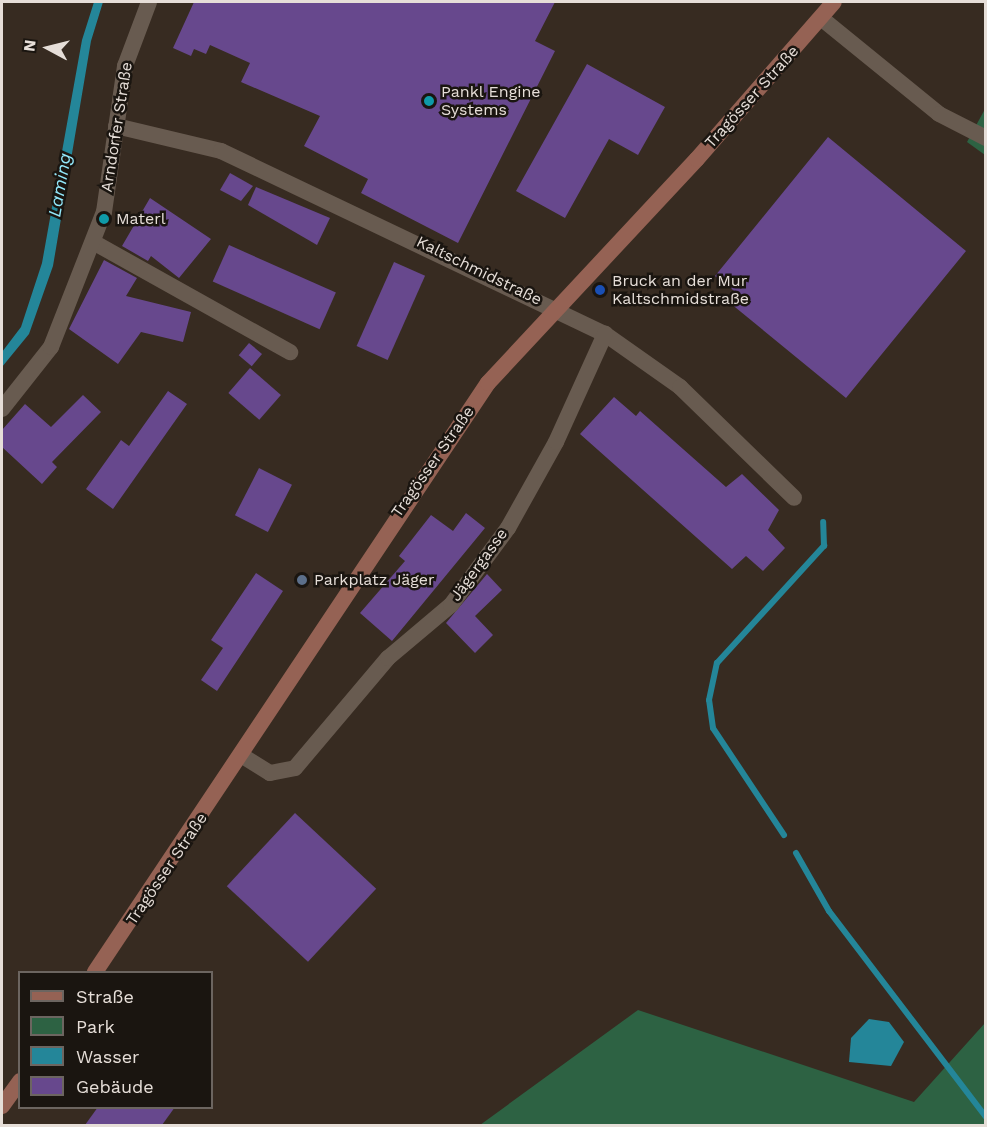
<!DOCTYPE html>
<html>
<head>
<meta charset="utf-8">
<style>
  body { margin:0 }
  #map { position:relative; width:987px; height:1127px; overflow:hidden; background:#372b21; font-family:"Work Sans",sans-serif }
  div>[style] { position:absolute }
  .green>* { inset:0; background:#2d6243 }
  .water>* { inset:0; background:#248699 }
  .stream>* { height:6px; margin:-3px; padding:0 3px; transform-origin:3px; border-radius:3px; background:#248699 }
  .building>* { inset:0; background:#67488d; transform-origin:0 0 }
  .minor>* { height:16px; margin:-8px; padding:0 8px; transform-origin:8px; border-radius:8px; background:#685b50 }
  .secondary>* { height:16px; margin:-8px; padding:0 8px; transform-origin:8px; border-radius:8px; background:#956254 }
  .dots>* { width:16px; height:16px; translate:-50% -50%; box-sizing:border-box; border:3px solid #1a1510; border-radius:50% }
  span { translate:-50% -50%; white-space:nowrap; text-align:center; line-height:1.15; -webkit-text-stroke:5px #1a1510; paint-order:stroke }
  .poi-label { font-size:16px; color:#e6ded8 }
  .left { translate:0 -50%; text-align:left }
  .street-label { font-size:16px; color:#e6ded8 }
  .water-label { font-size:18px; color:#93e8fb; font-style:italic }
  .frame { position:absolute; inset:0; border:3px solid #e6ded8; pointer-events:none }
  .legend { position:absolute; left:18px; top:971px; width:195px; height:138px; box-sizing:border-box; background:#1a1510; border:2px solid #6c6560; margin:0; padding:8px 10px; list-style:none; font-size:18px; color:#e6ded8 }
  .legend li { display:flex; align-items:center; gap:12px; height:30px }
  .legend b { width:30px; border:2px solid #6c6560 }
  .north { position:absolute; left:18px; top:18px; width:60px; height:60px; -webkit-text-stroke:4px #1a1510; paint-order:stroke; rotate:277deg; font-size:16px; font-weight:700; line-height:24px; text-align:center; color:#e6ded8 }
  .north::after { content:''; display:block; margin:auto; width:21px; height:27px; background:#e6ded8; clip-path:polygon(50% 0,100% 100%,50% 72%,0 100%) }
</style>
</head>
<body>
<div id="map">
  <div class="green">
    <div style="clip-path:polygon(985px 109px,985px 155px,967px 142px)"></div>
    <div style="clip-path:polygon(638px 1010px,914px 1102px,985px 1023px,985px 1125px,480px 1125px)"></div>
  </div>
  <div class="water">
    <div style="clip-path:polygon(94px 2px,103px 2px,91px 41px,53px 266px,29px 334px,2px 367px,2px 352px,21px 327px,42px 263px,82px 40px)"></div>
    <div style="clip-path:polygon(869px 1019px,889px 1022px,904px 1042px,891px 1066px,849px 1062px,851px 1038px)"></div>
  </div>
  <div class="stream">
    <div style="left:784px;top:835px;width:128px;rotate:-123.6deg"></div>
    <div style="left:713px;top:728px;width:28px;rotate:-98deg"></div>
    <div style="left:709px;top:700px;width:38px;rotate:-78deg"></div>
    <div style="left:717px;top:663px;width:159px;rotate:-47.6deg"></div>
    <div style="left:824px;top:546px;width:24px;rotate:-92deg"></div>
    <div style="left:796px;top:853px;width:67px;rotate:60.4deg"></div>
    <div style="left:829px;top:911px;width:259px;rotate:52.7deg"></div>
  </div>
  <div class="building">
    <div style="clip-path:polygon(194px 2px,555px 2px,535px 41px,555px 51px,458px 243px,361px 193px,368px 179px,304px 146px,320px 116px,241px 82px,250px 63px,210px 45px,206px 54px,194px 49px,191px 56px,173px 48px)"></div>
    <div style="clip-path:polygon(587px 64px,665px 107px,638px 155px,609px 139px,565px 218px,516px 191px)"></div>
    <div style="clip-path:polygon(828px 137px,966px 251px,846px 398px,730px 303px,738px 294px,715px 276px)"></div>
    <div style="clip-path:polygon(230px 173px,253px 186px,241px 201px,220px 190px)"></div>
    <div style="clip-path:polygon(256px 187px,330px 218px,317px 245px,248px 205px)"></div>
    <div style="clip-path:polygon(150px 198px,211px 239px,179px 278px,151px 256px,148px 261px,122px 246px)"></div>
    <div style="left:229px;top:245px;width:117px;height:40px;rotate:24deg"></div>
    <div style="clip-path:polygon(104px 260px,137px 278px,126px 296px,191px 312px,183px 342px,141px 332px,118px 364px,69px 329px)"></div>
    <div style="left:394px;top:262px;width:34px;height:92px;rotate:24deg"></div>
    <div style="left:249px;top:343px;width:17px;height:16px;rotate:40deg"></div>
    <div style="left:250px;top:368px;width:41px;height:33px;rotate:41deg"></div>
    <div style="clip-path:polygon(168px 391px,187px 404px,113px 509px,86px 489px,121px 440px,129px 446px)"></div>
    <div style="clip-path:polygon(83px 395px,101px 412px,52px 462px,57px 467px,42px 484px,2px 447px,2px 430px,25px 404px,51px 427px)"></div>
    <div style="clip-path:polygon(614px 397px,636px 416px,640px 411px,726px 487px,742px 474px,779px 510px,768px 530px,785px 548px,763px 571px,746px 556px,732px 569px,580px 434px)"></div>
    <div style="left:259px;top:468px;width:37px;height:53px;rotate:27deg"></div>
    <div style="clip-path:polygon(466px 513px,485px 528px,392px 641px,360px 613px,405px 561px,399px 556px,431px 515px,453px 531px)"></div>
    <div style="clip-path:polygon(256px 573px,283px 591px,217px 691px,201px 680px,223px 648px,211px 640px)"></div>
    <div style="clip-path:polygon(487px 574px,502px 590px,475px 616px,493px 635px,475px 653px,446px 623px)"></div>
    <div style="left:295px;top:813px;width:111px;height:100px;rotate:43deg"></div>
    <div style="clip-path:polygon(98px 1107px,175px 1107px,162px 1125px,85px 1125px)"></div>
  </div>
  <div class="minor">
    <div style="left:821px;top:18px;width:152px;rotate:39.1deg"></div>
    <div style="left:939px;top:114px;width:53px;rotate:27.1deg"></div>
    <div style="left:116px;top:126px;width:108px;rotate:13.4deg"></div>
    <div style="left:221px;top:151px;width:425px;rotate:25.5deg"></div>
    <div style="left:605px;top:334px;width:92px;rotate:35.2deg"></div>
    <div style="left:680px;top:387px;width:159px;rotate:44.2deg"></div>
    <div style="left:93px;top:242px;width:226px;rotate:29.2deg"></div>
    <div style="left:2px;top:409px;width:79px;rotate:-51.7deg"></div>
    <div style="left:51px;top:347px;width:145px;rotate:-68.6deg"></div>
    <div style="left:104px;top:212px;width:148px;rotate:-81.8deg"></div>
    <div style="left:125px;top:66px;width:68px;rotate:-69.4deg"></div>
    <div style="left:241px;top:755px;width:34px;rotate:32deg"></div>
    <div style="left:270px;top:773px;width:25px;rotate:-11deg"></div>
    <div style="left:295px;top:768px;width:144px;rotate:-49.8deg"></div>
    <div style="left:388px;top:658px;width:82px;rotate:-40.1deg"></div>
    <div style="left:451px;top:605px;width:96px;rotate:-53.5deg"></div>
    <div style="left:508px;top:528px;width:98px;rotate:-60.8deg"></div>
    <div style="left:556px;top:442px;width:119px;rotate:-65.6deg"></div>
  </div>
  <div class="secondary">
    <div style="left:95px;top:972px;width:708px;rotate:-56.29deg"></div>
    <div style="left:488px;top:383px;width:306px;rotate:-47deg"></div>
    <div style="left:697px;top:159px;width:208px;rotate:-48.9deg"></div>
    <div style="left:2px;top:1106px;width:31px;rotate:-54deg"></div>
  </div>
  <div class="dots">
    <div style="left:429px;top:101px;background:#0f9aa8"></div>
    <div style="left:104px;top:219px;background:#0f9aa8"></div>
    <div style="left:600px;top:290px;background:#1a4fb4"></div>
    <div style="left:302px;top:580px;background:#5c6f8a"></div>
  </div>
  <div class="poi-label">
    <span class="left" style="left:441px;top:101px">Pankl Engine<br>Systems</span>
    <span class="left" style="left:116px;top:219px">Materl</span>
    <span class="left" style="left:612px;top:290px">Bruck an der Mur<br>Kaltschmidstraße</span>
    <span class="left" style="left:314px;top:580px">Parkplatz Jäger</span>
  </div>
  <div class="street-label">
    <span style="left:752px;top:97px;rotate:-48deg">Tragösser Straße</span>
    <span style="left:117px;top:127px;rotate:-81deg">Arndorfer Straße</span>
    <span style="left:479px;top:271px;rotate:26deg">Kaltschmidstraße</span>
    <span style="left:433px;top:462px;rotate:-55deg">Tragösser Straße</span>
    <span style="left:479px;top:565px;rotate:-54deg">Jägergasse</span>
    <span style="left:167px;top:869px;rotate:-56deg">Tragösser Straße</span>
  </div>
  <div class="water-label">
    <span style="left:60px;top:185px;rotate:-80deg">Laming</span>
  </div>
  <div class="frame"></div>
  <ul class="legend">
  <li><b style="height:8px;background:#956254"></b>Straße</li>
  <li><b style="height:16px;background:#2d6243"></b>Park</li>
  <li><b style="height:16px;background:#248699"></b>Wasser</li>
  <li><b style="height:16px;background:#67488d"></b>Gebäude</li>
  </ul>
  <div class="north">N</div>
</div>
</body>
</html>
